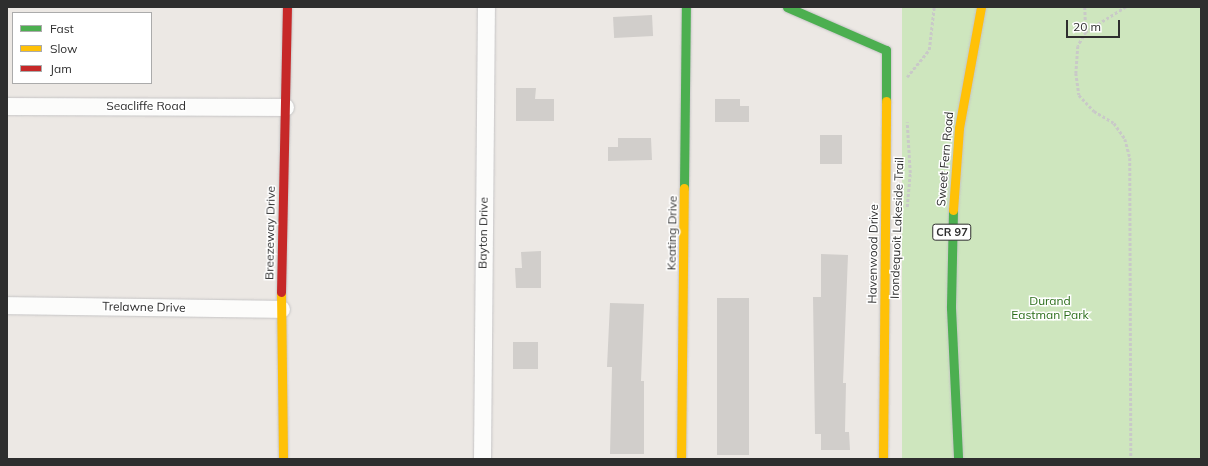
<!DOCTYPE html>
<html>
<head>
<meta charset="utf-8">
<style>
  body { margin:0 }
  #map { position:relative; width:1208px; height:466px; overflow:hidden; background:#ece8e4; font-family:Mulish,sans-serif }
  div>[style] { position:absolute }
  .green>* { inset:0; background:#cee6be; transform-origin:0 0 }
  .building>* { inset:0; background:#d1cecb; transform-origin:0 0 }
  .path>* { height:2.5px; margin-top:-1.25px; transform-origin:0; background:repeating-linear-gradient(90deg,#c9c9c8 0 3px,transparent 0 5px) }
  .roads { filter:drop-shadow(0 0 1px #c5c4c5) drop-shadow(0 0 1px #c5c4c5) }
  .street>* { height:17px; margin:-8.5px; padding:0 8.5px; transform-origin:8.5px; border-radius:8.5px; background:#fcfcfb }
  .fast>* { height:9px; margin:-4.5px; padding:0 4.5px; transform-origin:4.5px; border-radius:4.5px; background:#4caf50 }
  .slow>* { height:9px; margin:-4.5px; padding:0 4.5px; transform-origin:4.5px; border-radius:4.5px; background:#ffc107 }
  .jam>* { height:9px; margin:-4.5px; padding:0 4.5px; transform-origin:4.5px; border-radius:4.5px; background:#c62828 }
  span { translate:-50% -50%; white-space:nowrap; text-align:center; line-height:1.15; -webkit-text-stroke:3px #fff; paint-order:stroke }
  .shield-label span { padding:1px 3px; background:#fff; border:1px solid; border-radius:3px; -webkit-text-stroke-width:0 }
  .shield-label { font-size:11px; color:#2e2e2e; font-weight:700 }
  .street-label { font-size:12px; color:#2e2e2e }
  .park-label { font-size:12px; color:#2c6e1b }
  .frame { position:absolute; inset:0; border:8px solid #2e2e2e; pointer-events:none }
  .legend { position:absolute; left:12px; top:12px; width:140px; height:72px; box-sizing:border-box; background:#fff; border:1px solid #ababab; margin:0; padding:5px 7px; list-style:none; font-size:12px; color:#2e2e2e }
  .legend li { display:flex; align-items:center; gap:8px; height:20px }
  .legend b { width:20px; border:1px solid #ababab }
  .scale { position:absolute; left:1066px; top:20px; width:54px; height:18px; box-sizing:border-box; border:2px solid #2e2e2e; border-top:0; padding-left:5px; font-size:12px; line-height:14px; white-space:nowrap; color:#2e2e2e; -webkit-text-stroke:3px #fff; paint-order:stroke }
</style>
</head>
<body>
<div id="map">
  <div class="green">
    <div style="left:902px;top:7px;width:299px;height:452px"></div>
  </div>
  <div class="building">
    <div style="left:652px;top:15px;width:21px;height:39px;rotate:87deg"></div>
    <div style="clip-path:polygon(516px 88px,536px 88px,535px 99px,554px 99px,554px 121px,516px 121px)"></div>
    <div style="clip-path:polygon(715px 99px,740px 99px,740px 106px,749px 106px,749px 122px,715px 122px)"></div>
    <div style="left:820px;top:135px;width:22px;height:29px"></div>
    <div style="clip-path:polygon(618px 138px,651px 138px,652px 160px,608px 161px,608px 147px,618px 147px)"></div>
    <div style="clip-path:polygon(541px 251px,541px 288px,516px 288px,515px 268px,522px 268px,521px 252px)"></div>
    <div style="clip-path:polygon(821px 254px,848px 255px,843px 383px,846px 383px,845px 432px,849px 432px,850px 450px,821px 450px,821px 434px,815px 434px,813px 297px,821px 297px)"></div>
    <div style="left:717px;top:298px;width:32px;height:157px"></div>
    <div style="clip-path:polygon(610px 303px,644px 304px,641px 381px,644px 381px,644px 454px,610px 454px,612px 367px,607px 367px)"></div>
    <div style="left:513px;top:342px;width:25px;height:27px"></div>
  </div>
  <div class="path">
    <div style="left:1085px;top:7px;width:25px;rotate:88deg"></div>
    <div style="left:1126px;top:7px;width:47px;rotate:148deg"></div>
    <div style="left:1086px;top:32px;width:16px;rotate:120deg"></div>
    <div style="left:1078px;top:46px;width:27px;rotate:94deg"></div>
    <div style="left:1076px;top:73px;width:22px;rotate:82deg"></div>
    <div style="left:1079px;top:95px;width:22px;rotate:47deg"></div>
    <div style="left:1094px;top:111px;width:23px;rotate:31deg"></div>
    <div style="left:1114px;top:123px;width:19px;rotate:55deg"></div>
    <div style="left:1125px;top:139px;width:20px;rotate:75deg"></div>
    <div style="left:1130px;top:158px;width:301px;rotate:89.8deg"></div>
    <div style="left:907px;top:77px;width:35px;rotate:-51deg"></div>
    <div style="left:929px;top:50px;width:43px;rotate:-83.4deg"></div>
    <div style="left:907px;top:207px;width:34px;rotate:-85deg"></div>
    <div style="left:910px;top:173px;width:51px;rotate:-93.4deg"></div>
  </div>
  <div class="roads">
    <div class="street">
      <div style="left:7px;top:106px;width:278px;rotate:0.2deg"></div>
      <div style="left:7px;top:305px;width:274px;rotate:0.8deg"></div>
      <div style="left:482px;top:459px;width:452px;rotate:-89.5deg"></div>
    </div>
    <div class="fast">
      <div style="left:787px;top:7px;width:108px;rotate:23.5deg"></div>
      <div style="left:886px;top:50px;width:51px;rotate:90deg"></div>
      <div style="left:684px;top:188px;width:181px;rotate:-89.4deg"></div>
      <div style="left:953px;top:210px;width:98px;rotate:91.2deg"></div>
      <div style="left:951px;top:308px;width:151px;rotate:87.3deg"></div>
    </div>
    <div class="slow">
      <div style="left:953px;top:210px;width:82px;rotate:-85.8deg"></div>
      <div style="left:959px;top:128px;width:123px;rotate:-79.7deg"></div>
      <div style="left:281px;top:292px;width:167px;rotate:89.3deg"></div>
      <div style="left:681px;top:459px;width:271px;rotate:-89.4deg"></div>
      <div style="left:883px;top:459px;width:358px;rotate:-89.5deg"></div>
    </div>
    <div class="jam">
      <div style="left:281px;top:292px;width:285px;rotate:-88.8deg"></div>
    </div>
  </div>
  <div class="shield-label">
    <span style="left:952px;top:232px">CR 97</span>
  </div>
  <div class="street-label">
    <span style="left:146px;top:106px">Seacliffe Road</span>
    <span style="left:945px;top:159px;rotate:-85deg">Sweet Fern Road</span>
    <span style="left:897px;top:228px;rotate:-88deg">Irondequoit Lakeside Trail</span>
    <span style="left:270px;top:233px;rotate:-89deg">Breezeway Drive</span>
    <span style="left:483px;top:233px;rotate:-89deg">Bayton Drive</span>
    <span style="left:672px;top:233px;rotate:-89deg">Keating Drive</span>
    <span style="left:873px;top:254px;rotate:-89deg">Havenwood Drive</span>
    <span style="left:144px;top:307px;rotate:1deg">Trelawne Drive</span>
  </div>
  <div class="park-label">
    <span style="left:1050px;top:308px">Durand<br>Eastman Park</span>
  </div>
  <div class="frame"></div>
  <ul class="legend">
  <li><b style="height:5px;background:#4caf50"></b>Fast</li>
  <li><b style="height:5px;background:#ffc107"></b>Slow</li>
  <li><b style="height:5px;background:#c62828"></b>Jam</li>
  </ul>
  <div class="scale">20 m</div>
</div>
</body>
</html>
